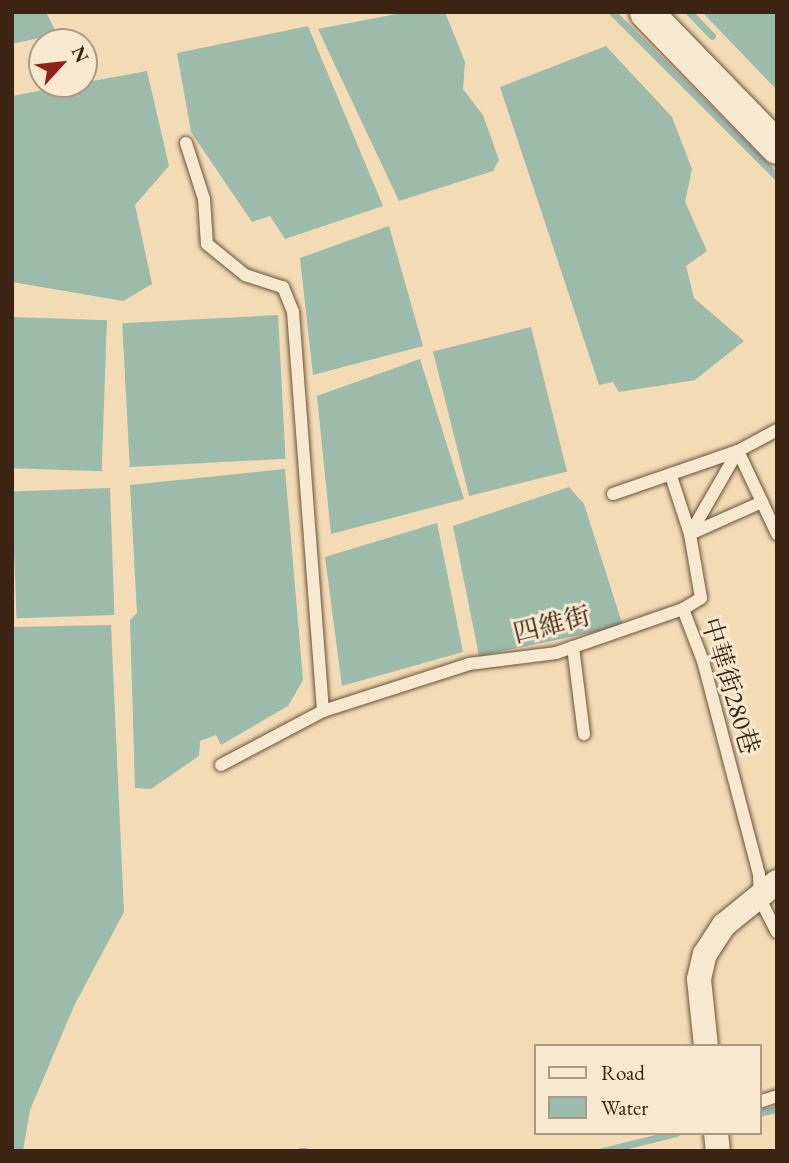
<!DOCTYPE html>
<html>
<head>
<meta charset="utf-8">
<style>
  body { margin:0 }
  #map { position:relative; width:789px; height:1163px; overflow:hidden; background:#f3dbb5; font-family:"EB Garamond","Noto Serif TC",serif }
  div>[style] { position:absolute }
  .water>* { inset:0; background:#9cbbaa; transform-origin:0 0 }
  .stream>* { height:7px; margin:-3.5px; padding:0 3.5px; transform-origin:3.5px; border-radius:3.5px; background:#9cbbaa }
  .roads { filter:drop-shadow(0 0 2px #6a513b) drop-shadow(0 0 2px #6a513b) }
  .service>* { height:12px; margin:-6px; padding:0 6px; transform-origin:6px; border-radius:6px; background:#f7e8cf }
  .minor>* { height:24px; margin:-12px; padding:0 12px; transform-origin:12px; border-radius:12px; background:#f7e8cf }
  .secondary>* { height:33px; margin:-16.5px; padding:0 16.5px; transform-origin:16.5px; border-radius:16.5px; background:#f7e8cf }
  span { translate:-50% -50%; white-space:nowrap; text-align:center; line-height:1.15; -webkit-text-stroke:6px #f7e8cf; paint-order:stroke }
  .street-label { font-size:26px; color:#3d2312 }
  .frame { position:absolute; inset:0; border:14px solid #3d2312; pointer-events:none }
  .legend { position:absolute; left:534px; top:1044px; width:228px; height:91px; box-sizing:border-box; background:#f7e8cf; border:2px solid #ad9983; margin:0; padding:9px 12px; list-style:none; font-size:21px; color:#3d2312 }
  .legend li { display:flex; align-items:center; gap:14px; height:35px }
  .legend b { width:35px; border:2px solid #ad9983 }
  .north { position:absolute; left:28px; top:28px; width:70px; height:70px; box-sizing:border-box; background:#f7e8cf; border:2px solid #ad9983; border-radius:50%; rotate:63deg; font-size:19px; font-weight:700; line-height:28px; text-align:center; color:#3d2312 }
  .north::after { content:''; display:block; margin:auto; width:24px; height:32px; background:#8f2418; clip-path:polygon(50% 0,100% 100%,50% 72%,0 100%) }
</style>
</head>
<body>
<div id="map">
  <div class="water">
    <div style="clip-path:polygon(12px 12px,46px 12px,57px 34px,12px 44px)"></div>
    <div style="clip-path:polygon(407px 12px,445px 12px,465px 62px,463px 89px,483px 115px,499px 160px,493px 171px,399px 201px,318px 29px)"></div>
    <div style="clip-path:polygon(702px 12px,777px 12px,777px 90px)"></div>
    <div style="clip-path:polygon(308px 26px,383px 206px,285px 239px,270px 216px,252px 222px,191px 132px,177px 53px)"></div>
    <div style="clip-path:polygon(606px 46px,672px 117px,692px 169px,685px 202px,707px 251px,686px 266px,694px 298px,744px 341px,695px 380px,619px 392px,613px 382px,599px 385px,500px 87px)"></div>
    <div style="clip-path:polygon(147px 71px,169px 166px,135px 205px,152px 284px,123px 301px,12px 282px,12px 96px)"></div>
    <div style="clip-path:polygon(389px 226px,423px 346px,313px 375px,300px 258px)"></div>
    <div style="left:278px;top:315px;width:144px;height:156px;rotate:87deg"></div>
    <div style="left:12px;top:317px;width:95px;height:151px;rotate:2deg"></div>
    <div style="left:531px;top:327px;width:149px;height:101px;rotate:76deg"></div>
    <div style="clip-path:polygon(420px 359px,464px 499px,331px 534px,317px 396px)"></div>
    <div style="clip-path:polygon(285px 469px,303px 680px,288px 706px,221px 745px,216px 735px,200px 741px,199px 756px,151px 789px,135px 788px,130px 620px,137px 613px,130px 485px)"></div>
    <div style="clip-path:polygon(569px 487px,584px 504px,623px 626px,479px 656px,453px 526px)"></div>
    <div style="left:110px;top:488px;width:127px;height:98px;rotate:88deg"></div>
    <div style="clip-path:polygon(437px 523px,463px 652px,342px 686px,325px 557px)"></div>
    <div style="clip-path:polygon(111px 625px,124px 912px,74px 1006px,30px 1110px,23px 1151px,12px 1151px,12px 627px)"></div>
  </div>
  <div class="stream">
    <div style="left:612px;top:12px;width:233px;rotate:45deg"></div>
    <div style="left:689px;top:12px;width:33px;rotate:46deg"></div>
    <div style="left:759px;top:1113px;width:18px;rotate:-13deg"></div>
    <div style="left:300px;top:1151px;width:5px"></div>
    <div style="left:603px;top:1151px;width:75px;rotate:-13.9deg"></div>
  </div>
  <div class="roads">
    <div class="service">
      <div style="left:186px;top:143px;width:59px;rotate:72.2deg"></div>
      <div style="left:204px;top:199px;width:45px;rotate:86.2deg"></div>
      <div style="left:207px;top:244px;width:49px;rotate:39.2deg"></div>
      <div style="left:245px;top:275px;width:40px;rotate:18deg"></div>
      <div style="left:283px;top:287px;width:27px;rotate:68deg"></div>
      <div style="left:293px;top:312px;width:400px;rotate:85.7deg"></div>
      <div style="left:671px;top:476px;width:61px;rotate:71.9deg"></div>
      <div style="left:690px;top:534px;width:79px;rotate:-24deg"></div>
      <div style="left:613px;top:494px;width:132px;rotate:-19deg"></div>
      <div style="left:738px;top:451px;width:92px;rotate:64.8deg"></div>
      <div style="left:683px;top:609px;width:56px;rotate:69deg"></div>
      <div style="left:703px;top:661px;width:220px;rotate:75.3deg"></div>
      <div style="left:759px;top:874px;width:25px;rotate:88deg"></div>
      <div style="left:760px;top:899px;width:37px;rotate:63deg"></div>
      <div style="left:573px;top:647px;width:88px;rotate:82.8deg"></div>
      <div style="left:221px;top:765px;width:115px;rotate:-27.9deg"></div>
      <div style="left:323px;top:711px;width:153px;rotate:-17.8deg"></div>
      <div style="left:469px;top:664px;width:88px;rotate:-7.2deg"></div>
      <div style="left:556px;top:653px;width:134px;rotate:-19.1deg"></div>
      <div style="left:683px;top:609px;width:21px;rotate:-31deg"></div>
      <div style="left:701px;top:598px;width:65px;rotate:-99.8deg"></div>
      <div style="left:690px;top:534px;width:96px;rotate:-60deg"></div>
      <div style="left:738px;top:451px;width:44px;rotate:-28.3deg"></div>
      <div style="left:759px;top:1102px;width:19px;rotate:-18deg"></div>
    </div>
    <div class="minor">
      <div style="left:706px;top:1046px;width:67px;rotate:-96deg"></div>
      <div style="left:699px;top:979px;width:26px;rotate:-77deg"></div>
      <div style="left:705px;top:954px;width:35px;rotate:-57deg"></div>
      <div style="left:724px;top:925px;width:68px;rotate:-39.1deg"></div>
      <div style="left:716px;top:1133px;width:18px;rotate:84deg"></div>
    </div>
    <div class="secondary">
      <div style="left:646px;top:12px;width:188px;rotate:45.9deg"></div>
    </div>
  </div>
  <div class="street-label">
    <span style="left:552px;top:625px;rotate:-14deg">四維街</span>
    <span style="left:730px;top:686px;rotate:73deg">中華街280巷</span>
  </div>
  <div class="frame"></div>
  <ul class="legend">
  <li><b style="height:9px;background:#f7e8cf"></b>Road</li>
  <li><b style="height:19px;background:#9cbbaa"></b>Water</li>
  </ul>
  <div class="north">N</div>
</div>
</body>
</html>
